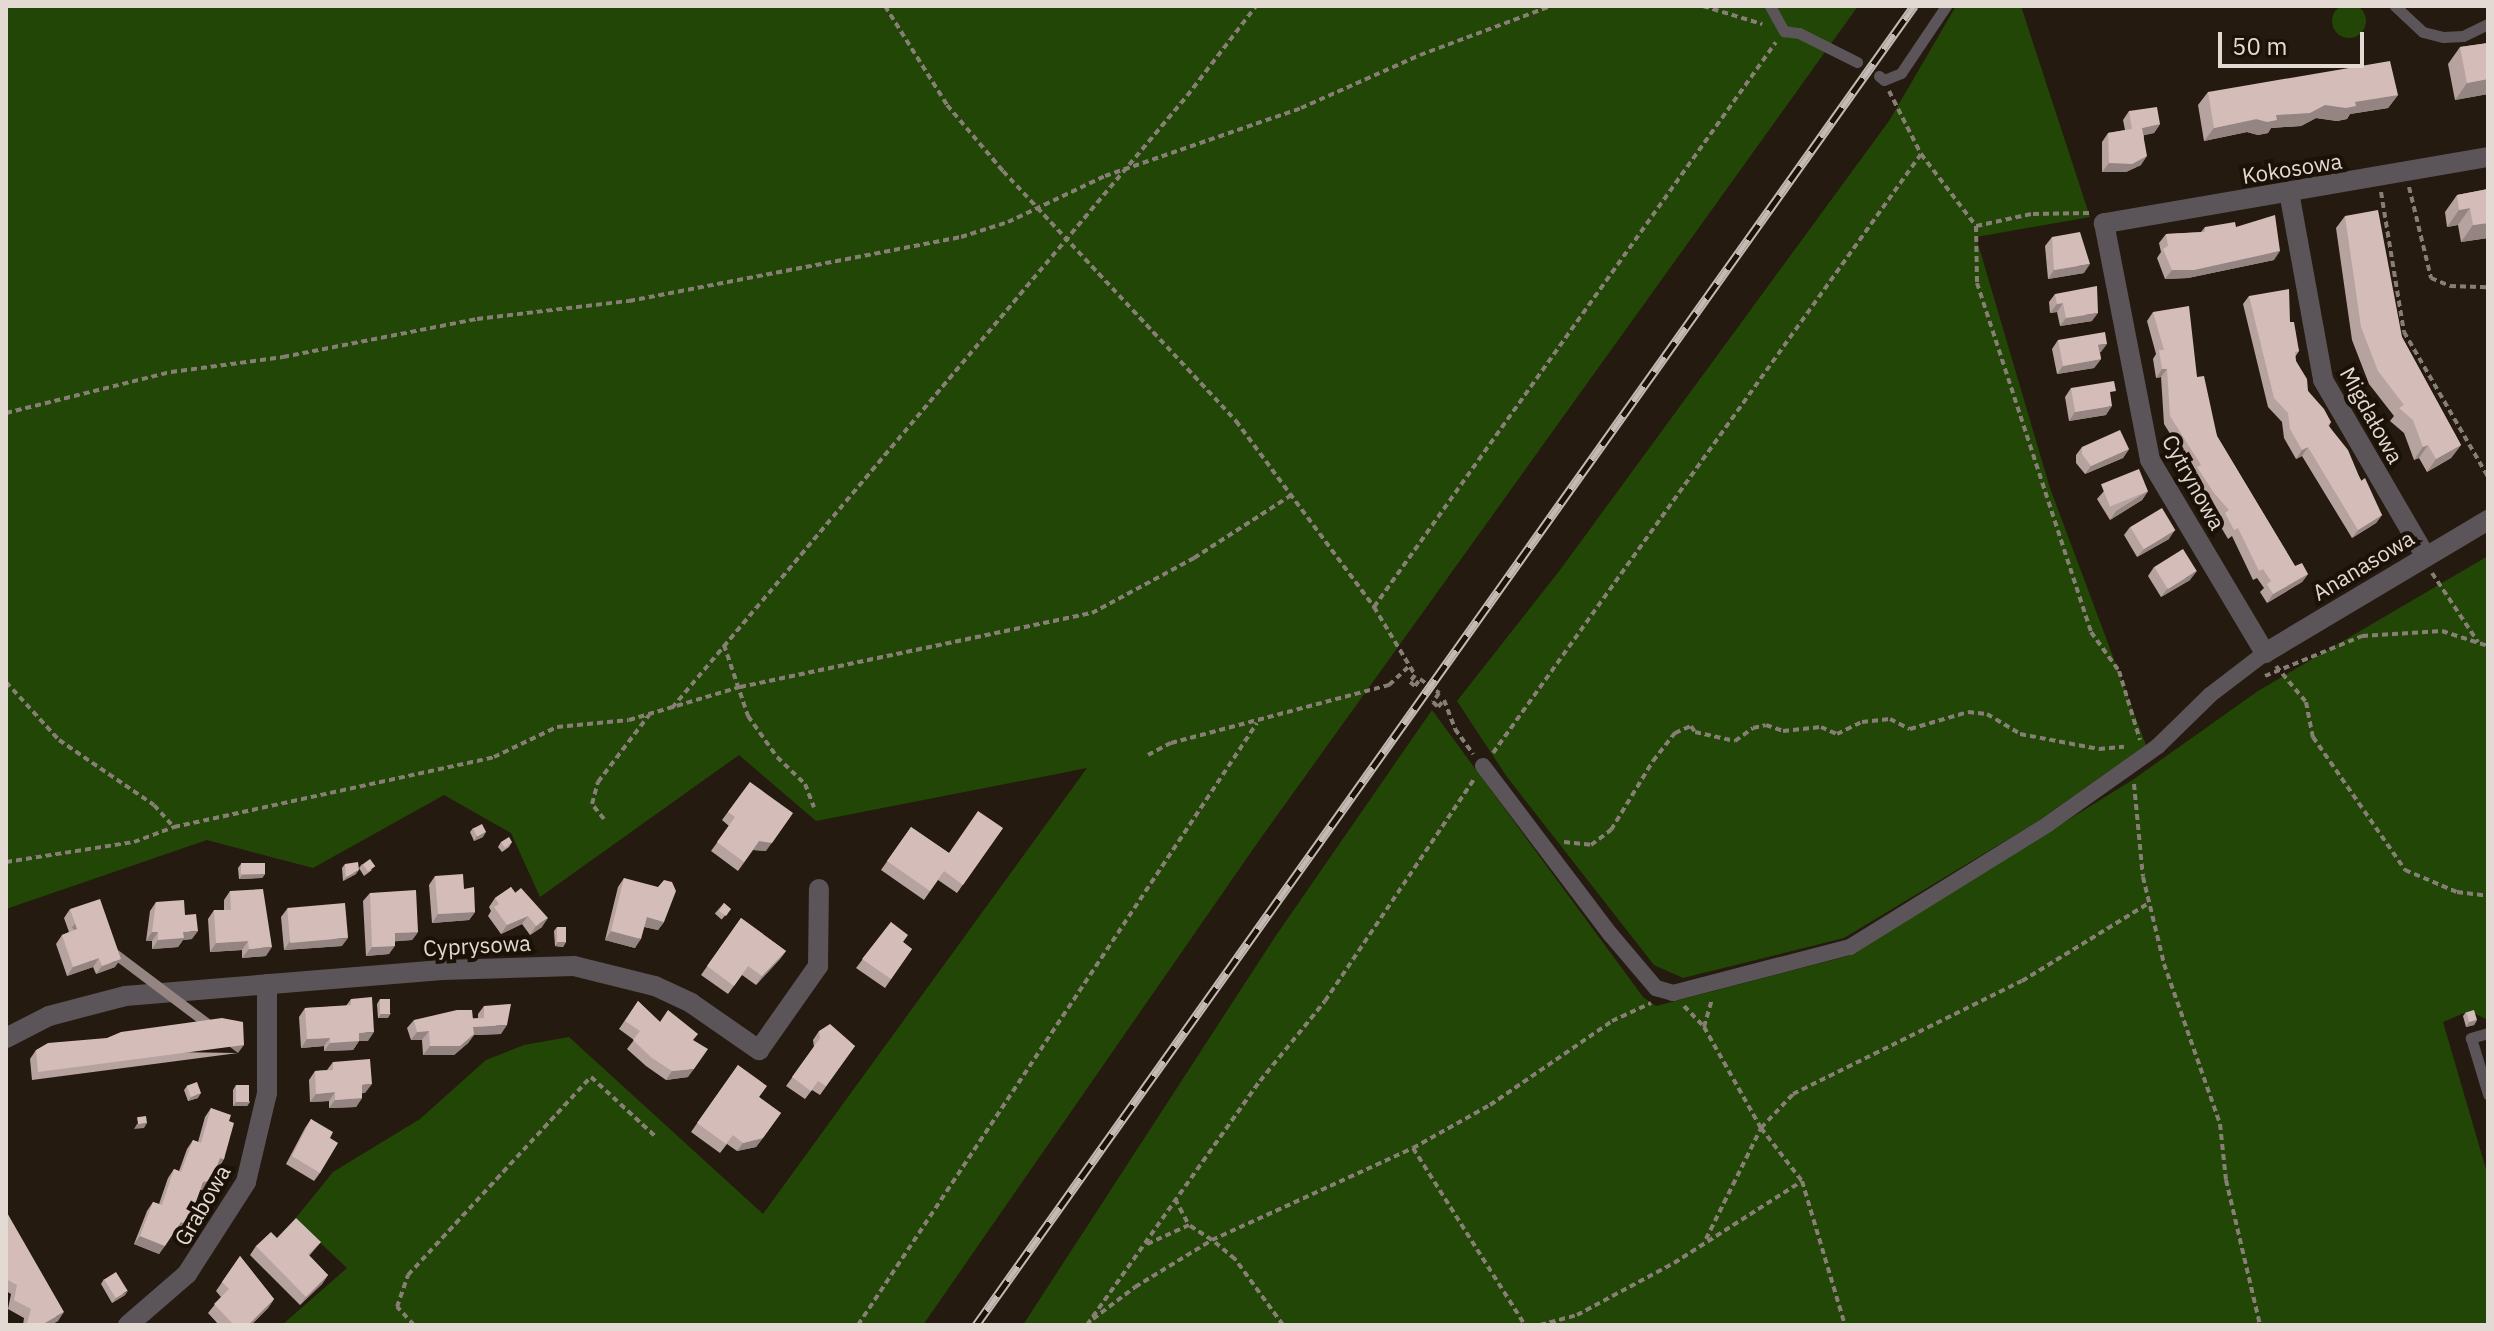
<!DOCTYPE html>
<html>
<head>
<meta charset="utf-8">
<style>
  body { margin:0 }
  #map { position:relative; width:2494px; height:1331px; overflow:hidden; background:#251a0f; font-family:"IBM Plex Sans",sans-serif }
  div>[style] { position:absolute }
  .green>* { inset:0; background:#224605 }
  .round { border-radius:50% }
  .path>* { height:4px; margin-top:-2px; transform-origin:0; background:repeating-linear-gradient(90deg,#877e75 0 6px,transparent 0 10px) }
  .service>* { height:11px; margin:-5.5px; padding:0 5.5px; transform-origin:5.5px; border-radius:5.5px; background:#5b555a }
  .pedestrian>* { height:16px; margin:-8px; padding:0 8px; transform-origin:8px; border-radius:8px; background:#5b555a }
  .minor>* { height:20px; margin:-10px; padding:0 10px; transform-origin:10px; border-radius:10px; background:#5b555a }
  .rail>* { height:9px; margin-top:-4.5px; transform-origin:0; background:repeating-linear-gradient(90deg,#1c1106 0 18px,#c3bab3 0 36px); box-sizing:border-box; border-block:2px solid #c3bab3 }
  .wall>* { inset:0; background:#b6a39f; transform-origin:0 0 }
  .shaded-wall>* { inset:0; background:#948482; transform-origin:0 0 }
  .building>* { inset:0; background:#d4bdb9; transform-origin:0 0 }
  span { translate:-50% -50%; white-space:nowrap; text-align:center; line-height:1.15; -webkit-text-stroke:8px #1c1106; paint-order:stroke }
  .street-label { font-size:22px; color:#e2dad3 }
  .frame { position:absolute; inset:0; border:8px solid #e2dad3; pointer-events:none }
  .scale { position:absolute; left:2218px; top:32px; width:146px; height:36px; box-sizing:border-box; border:4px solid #e2dad3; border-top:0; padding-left:10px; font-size:24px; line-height:28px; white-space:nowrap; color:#e2dad3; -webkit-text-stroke:6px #1c1106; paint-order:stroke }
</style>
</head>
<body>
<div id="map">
  <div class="green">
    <div class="round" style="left:2332px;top:4px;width:34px;height:34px"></div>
    <div style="clip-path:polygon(6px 6px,1858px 6px,1258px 842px,923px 1325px,282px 1325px,347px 1268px,295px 1219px,333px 1172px,420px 1119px,486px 1060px,524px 1045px,569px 1037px,763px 1214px,1087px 768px,816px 821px,739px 755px,540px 897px,511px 833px,444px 795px,313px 868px,207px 840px,6px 909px)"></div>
    <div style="clip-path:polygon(1956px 6px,2021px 6px,2090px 217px,1976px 237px,2050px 488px,2146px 745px,2038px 821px,1844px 938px,1683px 978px,1654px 965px,1507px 777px,1457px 701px,1560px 570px,1889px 121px)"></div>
    <div style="clip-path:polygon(2488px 556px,2488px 1020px,2469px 1011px,2443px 1022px,2488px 1176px,2488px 1325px,1023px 1325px,1275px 937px,1432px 710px,1643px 997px,1656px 1006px,1848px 956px,2134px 779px,2258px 691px)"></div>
  </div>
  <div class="path">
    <div style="left:885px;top:6px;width:117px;rotate:57.9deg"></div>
    <div style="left:947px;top:105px;width:87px;rotate:49.7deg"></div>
    <div style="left:1003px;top:171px;width:342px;rotate:47deg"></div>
    <div style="left:1236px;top:421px;width:232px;rotate:53.4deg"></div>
    <div style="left:1374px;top:607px;width:79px;rotate:58.9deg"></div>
    <div style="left:1415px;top:675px;width:9px;rotate:126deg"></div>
    <div style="left:1410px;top:682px;width:6px;rotate:39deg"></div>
    <div style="left:1415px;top:686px;width:9px;rotate:-54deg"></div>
    <div style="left:1420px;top:679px;width:24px;rotate:36deg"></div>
    <div style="left:1439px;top:693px;width:11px;rotate:124deg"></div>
    <div style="left:1433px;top:702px;width:7px;rotate:45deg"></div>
    <div style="left:1438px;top:707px;width:9px;rotate:-49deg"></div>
    <div style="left:1444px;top:700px;width:31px;rotate:69deg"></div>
    <div style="left:1455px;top:729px;width:31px;rotate:54deg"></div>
    <div style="left:1703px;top:6px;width:62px;rotate:17deg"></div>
    <div style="left:1889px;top:91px;width:71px;rotate:63.1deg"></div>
    <div style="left:1921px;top:154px;width:91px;rotate:52.6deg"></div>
    <div style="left:2409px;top:187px;width:94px;rotate:76.4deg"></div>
    <div style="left:2431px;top:278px;width:21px;rotate:23deg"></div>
    <div style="left:2450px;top:286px;width:38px;rotate:2deg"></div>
    <div style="left:2381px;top:192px;width:142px;rotate:80.7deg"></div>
    <div style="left:2404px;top:332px;width:168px;rotate:59.9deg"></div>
    <div style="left:2089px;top:213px;width:58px;rotate:179deg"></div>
    <div style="left:2031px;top:214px;width:56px;rotate:167.7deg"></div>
    <div style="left:1976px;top:226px;width:57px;rotate:89deg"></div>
    <div style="left:1977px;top:283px;width:367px;rotate:71.9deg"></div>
    <div style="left:2091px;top:632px;width:48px;rotate:54.3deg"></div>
    <div style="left:2119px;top:671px;width:72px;rotate:73.1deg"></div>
    <div style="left:6px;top:413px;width:170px;rotate:-14deg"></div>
    <div style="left:171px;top:372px;width:113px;rotate:-7.6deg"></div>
    <div style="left:283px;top:357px;width:198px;rotate:-11.1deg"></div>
    <div style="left:477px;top:319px;width:153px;rotate:-6.8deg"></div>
    <div style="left:629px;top:301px;width:338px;rotate:-10.9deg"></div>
    <div style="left:961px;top:237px;width:49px;rotate:-17.7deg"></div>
    <div style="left:1008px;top:222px;width:107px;rotate:-25.4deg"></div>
    <div style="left:1105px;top:176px;width:207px;rotate:-19.1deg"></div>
    <div style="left:1301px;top:108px;width:130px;rotate:-24deg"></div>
    <div style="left:1420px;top:55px;width:140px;rotate:-20.5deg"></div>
    <div style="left:2432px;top:573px;width:83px;rotate:56.3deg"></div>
    <div style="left:1374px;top:607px;width:693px;rotate:-54.57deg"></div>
    <div style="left:724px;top:645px;width:75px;rotate:71.3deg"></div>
    <div style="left:748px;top:716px;width:50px;rotate:54.7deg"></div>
    <div style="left:777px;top:757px;width:39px;rotate:44deg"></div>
    <div style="left:805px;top:784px;width:25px;rotate:69deg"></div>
    <div style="left:2276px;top:666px;width:47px;rotate:50.2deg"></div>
    <div style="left:2306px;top:702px;width:36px;rotate:79deg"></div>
    <div style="left:2313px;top:737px;width:162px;rotate:55.3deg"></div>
    <div style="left:2405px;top:870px;width:56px;rotate:22.9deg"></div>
    <div style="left:2457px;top:892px;width:31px;rotate:7deg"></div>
    <div style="left:2265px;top:676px;width:105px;rotate:-22.4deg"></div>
    <div style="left:2362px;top:636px;width:80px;rotate:-3.6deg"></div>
    <div style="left:2442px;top:631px;width:48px;rotate:18.1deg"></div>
    <div style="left:6px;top:682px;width:79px;rotate:47.6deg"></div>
    <div style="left:59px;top:740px;width:115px;rotate:34.4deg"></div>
    <div style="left:154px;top:805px;width:30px;rotate:48deg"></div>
    <div style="left:672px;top:708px;width:800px;rotate:-49.92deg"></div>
    <div style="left:1187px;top:96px;width:113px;rotate:-52.5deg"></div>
    <div style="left:1493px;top:753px;width:736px;rotate:-54.45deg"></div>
    <div style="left:1148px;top:755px;width:26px;rotate:-28deg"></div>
    <div style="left:1171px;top:743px;width:226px;rotate:-14.9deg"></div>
    <div style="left:1389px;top:685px;width:26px;rotate:-43deg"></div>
    <div style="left:2134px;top:784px;width:93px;rotate:84.5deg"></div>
    <div style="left:2143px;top:877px;width:89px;rotate:76.4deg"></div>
    <div style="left:2164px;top:964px;width:170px;rotate:70.7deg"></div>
    <div style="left:2220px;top:1124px;width:56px;rotate:83.9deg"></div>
    <div style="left:2226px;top:1180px;width:149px;rotate:76.8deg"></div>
    <div style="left:604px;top:819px;width:19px;rotate:-129deg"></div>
    <div style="left:592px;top:804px;width:23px;rotate:-75deg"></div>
    <div style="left:598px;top:782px;width:84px;rotate:-52.7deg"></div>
    <div style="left:1564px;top:842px;width:27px;rotate:6deg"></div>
    <div style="left:1591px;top:845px;width:25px;rotate:-37deg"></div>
    <div style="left:1611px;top:830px;width:81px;rotate:-58.7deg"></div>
    <div style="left:1653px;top:761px;width:36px;rotate:-52deg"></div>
    <div style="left:1675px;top:733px;width:17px;rotate:-24deg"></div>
    <div style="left:1691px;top:726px;width:7px;rotate:56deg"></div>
    <div style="left:1695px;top:732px;width:41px;rotate:12.7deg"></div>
    <div style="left:1735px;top:741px;width:22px;rotate:-36deg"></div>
    <div style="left:1753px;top:728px;width:13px;rotate:-13deg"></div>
    <div style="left:1766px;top:725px;width:18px;rotate:19deg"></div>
    <div style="left:1783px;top:731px;width:38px;rotate:-6deg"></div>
    <div style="left:1821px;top:727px;width:17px;rotate:24deg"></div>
    <div style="left:1837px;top:734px;width:28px;rotate:-26deg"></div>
    <div style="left:1862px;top:722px;width:28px;rotate:-6deg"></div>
    <div style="left:1890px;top:719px;width:22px;rotate:27deg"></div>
    <div style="left:1910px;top:729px;width:60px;rotate:-16.3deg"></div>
    <div style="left:1968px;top:712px;width:19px;rotate:6deg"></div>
    <div style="left:1987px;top:714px;width:39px;rotate:31deg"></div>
    <div style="left:2020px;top:734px;width:80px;rotate:10.8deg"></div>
    <div style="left:2099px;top:749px;width:25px;rotate:-5deg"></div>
    <div style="left:6px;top:862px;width:130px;rotate:-8.9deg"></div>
    <div style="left:134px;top:842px;width:43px;rotate:-20.6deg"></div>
    <div style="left:174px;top:827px;width:328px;rotate:-12.3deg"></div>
    <div style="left:494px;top:757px;width:70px;rotate:-25.5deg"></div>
    <div style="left:557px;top:727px;width:72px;rotate:-5.6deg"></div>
    <div style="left:629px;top:720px;width:116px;rotate:-16.6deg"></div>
    <div style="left:740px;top:687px;width:360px;rotate:-11.9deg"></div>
    <div style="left:1092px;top:613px;width:116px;rotate:-28.3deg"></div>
    <div style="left:1194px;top:558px;width:114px;rotate:-32.9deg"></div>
    <div style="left:1684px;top:1006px;width:29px;rotate:46deg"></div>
    <div style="left:1704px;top:1027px;width:116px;rotate:60.6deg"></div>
    <div style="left:1761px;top:1128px;width:67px;rotate:52.3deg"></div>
    <div style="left:1802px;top:1181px;width:150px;rotate:73.4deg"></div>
    <div style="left:1704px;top:1027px;width:29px;rotate:-74deg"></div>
    <div style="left:1413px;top:1148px;width:209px;rotate:57.7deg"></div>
    <div style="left:1175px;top:1199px;width:30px;rotate:62deg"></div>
    <div style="left:1706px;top:1239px;width:124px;rotate:-63.6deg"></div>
    <div style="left:1761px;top:1128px;width:47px;rotate:-46.7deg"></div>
    <div style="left:1793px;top:1094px;width:255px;rotate:-26.3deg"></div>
    <div style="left:2022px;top:981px;width:149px;rotate:-31.6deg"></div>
    <div style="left:1093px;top:1319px;width:53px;rotate:-37.3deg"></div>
    <div style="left:1135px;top:1287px;width:90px;rotate:-31.4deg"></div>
    <div style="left:1212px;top:1240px;width:27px;rotate:-147deg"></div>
    <div style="left:1189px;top:1225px;width:48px;rotate:155.6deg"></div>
    <div style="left:414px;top:1325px;width:25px;rotate:-133deg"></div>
    <div style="left:397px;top:1307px;width:34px;rotate:-71deg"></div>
    <div style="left:408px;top:1275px;width:270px;rotate:-47.3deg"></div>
    <div style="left:591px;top:1077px;width:90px;rotate:42.7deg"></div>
    <div style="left:858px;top:1325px;width:722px;rotate:-56.46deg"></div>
    <div style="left:1087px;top:1325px;width:299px;rotate:-54.7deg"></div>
    <div style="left:1260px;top:1081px;width:103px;rotate:-50.9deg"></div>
    <div style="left:1325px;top:1001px;width:267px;rotate:-56.1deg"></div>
    <div style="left:1283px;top:1325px;width:82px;rotate:-126deg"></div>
    <div style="left:1235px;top:1259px;width:30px;rotate:-140deg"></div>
    <div style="left:1212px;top:1240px;width:221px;rotate:-24.6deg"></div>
    <div style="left:1413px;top:1148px;width:88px;rotate:-29.2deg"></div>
    <div style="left:1490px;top:1105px;width:148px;rotate:-34.5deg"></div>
    <div style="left:1612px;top:1021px;width:43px;rotate:-24.8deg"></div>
    <div style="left:1540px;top:1325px;width:38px;rotate:-15deg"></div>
    <div style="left:1577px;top:1315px;width:110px;rotate:-28.2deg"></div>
    <div style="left:1674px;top:1263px;width:152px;rotate:-32.6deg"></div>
    <div style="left:2364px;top:1325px;width:3px"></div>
  </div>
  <div class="service">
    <div style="left:1770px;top:6px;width:29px;rotate:61deg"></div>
    <div style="left:1784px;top:31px;width:15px;rotate:8deg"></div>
    <div style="left:1799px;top:33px;width:65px;rotate:26.6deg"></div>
    <div style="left:2395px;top:6px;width:38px;rotate:43deg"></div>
    <div style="left:2423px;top:32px;width:21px;rotate:14deg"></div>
    <div style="left:2443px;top:37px;width:20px;rotate:-3deg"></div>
    <div style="left:2463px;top:36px;width:28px;rotate:-26deg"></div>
    <div style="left:1879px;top:76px;width:6px;rotate:39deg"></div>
    <div style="left:1884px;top:80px;width:18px;rotate:-22deg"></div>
    <div style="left:1901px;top:73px;width:81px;rotate:-56.1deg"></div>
    <div style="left:2488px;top:1033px;width:18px;rotate:164deg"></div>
    <div style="left:2471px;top:1038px;width:59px;rotate:73.1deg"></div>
  </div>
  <div class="pedestrian">
    <div style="left:1483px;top:766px;width:212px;rotate:52.9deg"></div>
    <div style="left:1611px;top:935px;width:70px;rotate:49.7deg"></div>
    <div style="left:1656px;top:988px;width:18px;rotate:16deg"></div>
    <div style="left:1673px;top:993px;width:183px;rotate:-14.6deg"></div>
    <div style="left:1850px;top:947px;width:233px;rotate:-31.8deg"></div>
    <div style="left:2048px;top:824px;width:135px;rotate:-35.3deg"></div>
    <div style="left:2158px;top:746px;width:73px;rotate:-44.4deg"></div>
    <div style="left:2210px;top:695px;width:69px;rotate:-37.4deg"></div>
  </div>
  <div class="minor">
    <div style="left:2488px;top:157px;width:390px;rotate:170.2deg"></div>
    <div style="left:2104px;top:223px;width:241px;rotate:79deg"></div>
    <div style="left:2150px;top:460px;width:225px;rotate:59.2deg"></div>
    <div style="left:2265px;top:653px;width:260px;rotate:-30.8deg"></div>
    <div style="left:2289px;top:192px;width:191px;rotate:79.7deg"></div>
    <div style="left:2323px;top:380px;width:203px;rotate:59.8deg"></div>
    <div style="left:6px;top:1038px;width:48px;rotate:-27.1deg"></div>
    <div style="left:49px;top:1016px;width:79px;rotate:-14.7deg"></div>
    <div style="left:125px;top:996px;width:318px;rotate:-4.7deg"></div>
    <div style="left:442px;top:970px;width:132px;rotate:-1.7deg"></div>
    <div style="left:574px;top:966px;width:83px;rotate:13.9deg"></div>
    <div style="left:655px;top:986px;width:40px;rotate:25deg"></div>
    <div style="left:691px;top:1003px;width:83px;rotate:34.7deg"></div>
    <div style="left:759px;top:1050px;width:103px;rotate:-54.9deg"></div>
    <div style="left:818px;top:966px;width:77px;rotate:-89.3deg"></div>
    <div style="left:128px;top:1325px;width:78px;rotate:-40.8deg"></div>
    <div style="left:187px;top:1274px;width:109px;rotate:-57.3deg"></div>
    <div style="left:246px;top:1182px;width:91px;rotate:-76.7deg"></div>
    <div style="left:267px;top:1093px;width:109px;rotate:-90deg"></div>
  </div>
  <div class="rail">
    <div style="left:976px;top:1325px;width:1619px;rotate:-54.58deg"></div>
  </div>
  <div class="wall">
    <div style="clip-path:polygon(2488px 43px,2488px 94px,2455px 100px,2448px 64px,2460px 47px)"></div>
    <div style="clip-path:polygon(2208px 92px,2398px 95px,2388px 108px,2350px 114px,2347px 119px,2337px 121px,2316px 118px,2301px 126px,2271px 128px,2268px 133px,2258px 135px,2247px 132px,2204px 141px,2198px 105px)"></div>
    <div style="clip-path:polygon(2129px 111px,2160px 124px,2154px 133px,2144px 135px,2141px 165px,2126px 172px,2102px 172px,2102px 142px,2108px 133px,2125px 130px,2123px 120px)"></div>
    <div style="clip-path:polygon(2488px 189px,2488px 238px,2461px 242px,2458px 225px,2447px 227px,2445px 212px,2457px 195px)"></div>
    <div style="clip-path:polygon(2345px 216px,2402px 337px,2461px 445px,2451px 458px,2427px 472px,2419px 458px,2414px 460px,2404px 433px,2390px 421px,2394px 416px,2369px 384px,2352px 340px,2336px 228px)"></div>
    <div style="clip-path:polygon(2205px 227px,2274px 260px,2188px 278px,2165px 279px,2157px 258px,2161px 252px,2159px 243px,2166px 234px,2201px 232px)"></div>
    <div style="clip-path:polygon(2052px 237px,2084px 273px,2048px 279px,2045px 246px)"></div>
    <div style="clip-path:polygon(2055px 294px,2092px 321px,2060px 326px,2057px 312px,2050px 313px,2049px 302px)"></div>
    <div style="clip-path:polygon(2249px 296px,2290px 322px,2299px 351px,2295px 357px,2296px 361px,2308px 391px,2331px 422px,2329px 426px,2382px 515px,2376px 523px,2352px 538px,2302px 456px,2296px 459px,2284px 438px,2282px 422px,2268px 407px,2243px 304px)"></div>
    <div style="clip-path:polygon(2153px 312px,2197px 377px,2217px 436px,2295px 566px,2308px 574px,2302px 582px,2267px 603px,2260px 592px,2264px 588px,2257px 578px,2253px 580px,2232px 536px,2228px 539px,2218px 522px,2222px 517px,2208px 502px,2191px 476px,2194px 472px,2164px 424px,2161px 377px,2156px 378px,2153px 359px,2156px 354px,2147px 321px)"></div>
    <div style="clip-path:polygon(2058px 340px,2101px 352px,2100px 352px,2101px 359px,2094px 368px,2057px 374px,2052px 349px)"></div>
    <div style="clip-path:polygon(2071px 388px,2111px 398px,2106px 415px,2069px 421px,2065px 397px)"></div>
    <div style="clip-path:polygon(2082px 447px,2129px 449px,2123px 458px,2085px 474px,2076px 463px,2076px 455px)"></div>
    <div style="clip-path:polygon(2104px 491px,2148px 491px,2142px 500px,2110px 520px,2097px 499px)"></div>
    <div style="clip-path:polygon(2130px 527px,2169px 539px,2137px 557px,2124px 535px)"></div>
    <div style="clip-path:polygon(2154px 567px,2190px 580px,2161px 597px,2148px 576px)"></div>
    <div style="clip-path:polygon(750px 782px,766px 851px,753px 850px,738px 871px,711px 851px,729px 826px,722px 820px)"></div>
    <div style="clip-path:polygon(911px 827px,949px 853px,1003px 828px,957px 893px,938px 880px,924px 900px,881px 870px)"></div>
    <div style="clip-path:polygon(473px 828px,483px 837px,474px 841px,470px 832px)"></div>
    <div style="clip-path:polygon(501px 842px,512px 842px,509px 847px,502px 852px,498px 847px)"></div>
    <div style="clip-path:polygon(241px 864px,265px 874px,262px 878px,239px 879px,238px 868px)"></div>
    <div style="clip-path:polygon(345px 864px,356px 874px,343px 881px,342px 868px)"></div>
    <div style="clip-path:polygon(362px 864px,372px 870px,364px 876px,359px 868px)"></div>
    <div style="clip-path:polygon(435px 876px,464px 889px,475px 912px,469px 920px,432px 923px,429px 885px)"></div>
    <div style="clip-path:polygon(624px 878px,664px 922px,658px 930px,644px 927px,635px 948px,605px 940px,618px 887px)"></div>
    <div style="clip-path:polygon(511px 887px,542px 927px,530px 935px,522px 924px,501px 934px,488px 916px,491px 911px,489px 907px,495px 898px)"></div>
    <div style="clip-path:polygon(230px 891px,266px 956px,242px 958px,242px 950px,210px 952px,208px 919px,214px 910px,224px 910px,224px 900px)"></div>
    <div style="clip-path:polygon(370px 893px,418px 932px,412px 940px,395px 941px,389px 954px,366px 956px,363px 901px)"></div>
    <div style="clip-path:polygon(156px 902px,185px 915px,192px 939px,183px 940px,178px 947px,152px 949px,152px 941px,146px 941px,150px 911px)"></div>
    <div style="left:724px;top:903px;width:9px;height:14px;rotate:41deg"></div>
    <div style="clip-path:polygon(70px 909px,115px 967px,96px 974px,93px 967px,67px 976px,56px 944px,62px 935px,69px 932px,64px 918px)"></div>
    <div style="clip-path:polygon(287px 909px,342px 946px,284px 950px,281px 917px)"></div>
    <div style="clip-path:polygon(741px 918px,786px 951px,780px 959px,756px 985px,742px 975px,728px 994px,701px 975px)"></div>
    <div style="clip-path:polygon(891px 922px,903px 942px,912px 949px,885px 988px,856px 968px)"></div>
    <div style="clip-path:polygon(557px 927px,566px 942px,563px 947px,555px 946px,554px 931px)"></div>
    <div style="clip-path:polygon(351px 999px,368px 1041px,359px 1041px,353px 1050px,324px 1051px,324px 1046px,301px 1048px,299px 1017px,305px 1008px,346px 1006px)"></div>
    <div style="clip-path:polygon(380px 999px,388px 1018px,378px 1018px,377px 1004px)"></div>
    <div style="clip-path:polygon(638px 1001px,660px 1022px,693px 1040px,688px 1077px,666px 1080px,646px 1066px,627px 1049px,634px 1040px,619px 1029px)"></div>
    <div style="clip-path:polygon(484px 1006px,501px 1034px,474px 1035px,468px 1043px,454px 1055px,423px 1055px,422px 1040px,411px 1040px,407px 1028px,414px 1020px,478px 1018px,478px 1014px)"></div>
    <div style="clip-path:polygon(2466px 1012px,2477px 1020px,2474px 1025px,2466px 1027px,2463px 1016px)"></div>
    <div style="clip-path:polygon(819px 1031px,855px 1046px,820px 1095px,812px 1090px,805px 1099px,786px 1086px,814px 1047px,813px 1040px)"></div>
    <div style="clip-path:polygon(36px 1050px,238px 1053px,32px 1080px,30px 1059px)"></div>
    <div style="clip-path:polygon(333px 1062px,365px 1093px,362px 1093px,362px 1098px,356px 1107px,329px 1108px,329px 1101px,310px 1102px,309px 1080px,315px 1071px,327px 1070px)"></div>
    <div style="clip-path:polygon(738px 1065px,759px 1097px,781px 1113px,756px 1147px,737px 1151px,727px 1144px,720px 1153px,691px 1132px)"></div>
    <div style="clip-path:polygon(236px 1085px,250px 1102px,247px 1106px,233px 1106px,233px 1090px)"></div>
    <div style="clip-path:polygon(187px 1086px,198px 1098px,188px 1101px,184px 1090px)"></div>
    <div style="clip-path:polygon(211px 1108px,229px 1121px,224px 1159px,218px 1168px,216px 1167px,212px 1180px,206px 1189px,200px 1190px,182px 1233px,175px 1230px,159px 1254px,134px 1244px,147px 1211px,153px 1202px,159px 1204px,168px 1178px,174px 1169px,179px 1171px,187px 1149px,193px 1140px,198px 1142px,205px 1117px)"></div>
    <div style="clip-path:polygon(311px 1119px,330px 1138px,320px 1173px,314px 1181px,286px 1164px,305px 1128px)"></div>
    <div style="clip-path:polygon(6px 1211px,58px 1321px,50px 1325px,23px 1325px,24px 1318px,8px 1309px,11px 1294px,6px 1291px)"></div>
    <div style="clip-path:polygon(277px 1238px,321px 1242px,309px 1256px,328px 1275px,322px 1284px,300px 1305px,250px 1255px,256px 1246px)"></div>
    <div style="clip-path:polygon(240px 1256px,274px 1299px,268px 1308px,251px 1325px,219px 1325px,208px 1313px,221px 1297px,216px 1291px)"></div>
    <div style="clip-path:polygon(104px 1279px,125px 1295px,112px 1303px,101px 1284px)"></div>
  </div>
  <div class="shaded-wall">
    <div style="clip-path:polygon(2488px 79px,2488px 94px,2455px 100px,2467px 83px)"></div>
    <div style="clip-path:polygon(2398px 95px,2388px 108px,2350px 114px,2347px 119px,2337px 121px,2316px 118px,2301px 126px,2271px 128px,2268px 133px,2258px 135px,2247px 132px,2204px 141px,2214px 128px,2325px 105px)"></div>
    <div style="clip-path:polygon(2160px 124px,2154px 133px,2136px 137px,2142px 128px)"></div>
    <div style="clip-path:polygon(2147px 156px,2141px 165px,2126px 172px,2102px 172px,2109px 163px)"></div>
    <div style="clip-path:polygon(2470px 208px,2458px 225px,2447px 227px,2459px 210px)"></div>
    <div style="clip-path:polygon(2488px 223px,2488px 238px,2461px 242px,2473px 225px)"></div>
    <div style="clip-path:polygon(2280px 251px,2274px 260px,2188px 278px,2165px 279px,2172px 270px)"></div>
    <div style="clip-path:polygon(2090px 264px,2084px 273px,2048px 279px,2054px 270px)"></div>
    <div style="clip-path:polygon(2063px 303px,2057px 312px,2050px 313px,2057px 304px)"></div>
    <div style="clip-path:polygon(2098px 313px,2092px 321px,2060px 326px,2066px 318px)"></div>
    <div style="clip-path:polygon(2107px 344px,2101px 352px,2092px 354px,2098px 345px)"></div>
    <div style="clip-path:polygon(2101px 359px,2094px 368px,2057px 374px,2063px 366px)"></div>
    <div style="clip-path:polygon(2162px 369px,2167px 369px,2161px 377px,2156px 378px)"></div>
    <div style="clip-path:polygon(2112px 406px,2106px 415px,2069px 421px,2075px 412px)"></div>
    <div style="clip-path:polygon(2428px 445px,2419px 458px,2414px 460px,2423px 447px)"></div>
    <div style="clip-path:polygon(2461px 445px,2451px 458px,2427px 472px,2436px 459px)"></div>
    <div style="clip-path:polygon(2308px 447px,2302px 456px,2296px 459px,2302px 450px)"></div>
    <div style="clip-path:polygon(2129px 449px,2123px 458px,2085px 474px,2091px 466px)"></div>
    <div style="clip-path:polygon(2148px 491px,2142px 500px,2110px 520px,2116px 511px)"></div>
    <div style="clip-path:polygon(2382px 515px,2376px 523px,2352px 538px,2358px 530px)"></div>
    <div style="clip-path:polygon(2175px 530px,2169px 539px,2137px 557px,2144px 549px)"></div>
    <div style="clip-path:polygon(2197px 571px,2190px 580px,2161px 597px,2167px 589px)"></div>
    <div style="clip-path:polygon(2308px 574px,2302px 582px,2267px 603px,2273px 594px)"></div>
    <div style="clip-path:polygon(793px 813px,766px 851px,753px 850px,738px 871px,759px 841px)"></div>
    <div style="clip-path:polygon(486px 832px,483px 837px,474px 841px,477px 836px)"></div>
    <div style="clip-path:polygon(359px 870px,356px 874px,343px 881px,346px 877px)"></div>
    <div style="clip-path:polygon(265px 874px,262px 878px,239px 879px,242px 875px)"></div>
    <div style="clip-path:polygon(475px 912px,469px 920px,432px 923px,438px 914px)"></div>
    <div style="clip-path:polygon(528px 916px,522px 924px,501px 934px,507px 925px)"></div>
    <div style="clip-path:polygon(647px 917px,664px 922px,658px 930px,641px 926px)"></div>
    <div style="clip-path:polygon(548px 918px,542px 927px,530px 935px,536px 926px)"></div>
    <div style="clip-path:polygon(198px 931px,192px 939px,183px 940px,178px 947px,152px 949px,158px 940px,183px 932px)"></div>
    <div style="clip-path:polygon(611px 931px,641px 939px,635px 948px,605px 940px)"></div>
    <div style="clip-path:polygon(152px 932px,158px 932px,152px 941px,146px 941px)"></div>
    <div style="clip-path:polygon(418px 932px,412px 940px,389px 942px,395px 933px)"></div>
    <div style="clip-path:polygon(348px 938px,342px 946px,284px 950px,290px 941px)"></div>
    <div style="clip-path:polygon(248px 941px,242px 950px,210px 952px,216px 943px)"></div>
    <div style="clip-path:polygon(558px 942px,566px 942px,563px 947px,555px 946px)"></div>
    <div style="clip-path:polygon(395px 946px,389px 954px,366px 956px,372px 947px)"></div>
    <div style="clip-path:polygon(272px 947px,266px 956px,242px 958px,249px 949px)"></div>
    <div style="clip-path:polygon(786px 951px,780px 959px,756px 985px,762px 976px)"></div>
    <div style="clip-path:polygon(99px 958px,93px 967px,67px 976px,73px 967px)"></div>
    <div style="clip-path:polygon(121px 959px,115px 967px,96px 974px,102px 966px)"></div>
    <div style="clip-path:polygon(391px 1013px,388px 1018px,378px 1018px,381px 1014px)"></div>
    <div style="clip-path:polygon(2477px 1020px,2474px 1025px,2466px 1027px,2469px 1022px)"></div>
    <div style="clip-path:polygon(507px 1025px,501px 1034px,474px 1035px,468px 1043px,454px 1055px,423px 1055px,430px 1046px,473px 1027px)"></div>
    <div style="clip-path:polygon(429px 1031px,422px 1040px,411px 1040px,417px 1032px)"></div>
    <div style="clip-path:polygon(374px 1032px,368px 1041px,359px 1041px,353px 1050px,324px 1051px,330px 1043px,359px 1033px)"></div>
    <div style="clip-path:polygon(330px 1038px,324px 1046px,301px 1048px,307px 1039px)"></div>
    <div style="left:244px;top:1045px;width:10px;height:208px;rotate:127deg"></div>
    <div style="clip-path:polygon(694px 1069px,688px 1077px,666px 1080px,672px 1071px)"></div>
    <div style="clip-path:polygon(372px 1084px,365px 1093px,356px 1094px,362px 1085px)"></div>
    <div style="clip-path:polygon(335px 1092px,329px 1101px,310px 1102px,316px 1094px)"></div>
    <div style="clip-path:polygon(201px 1093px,198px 1098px,188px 1101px,191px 1097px)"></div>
    <div style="clip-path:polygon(362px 1098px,356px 1107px,329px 1108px,335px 1100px)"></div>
    <div style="clip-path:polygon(236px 1102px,250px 1102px,247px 1106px,233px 1106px)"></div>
    <div style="clip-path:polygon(147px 1123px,144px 1128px,134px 1129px,137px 1124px)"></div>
    <div style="clip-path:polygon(763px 1138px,756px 1147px,737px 1151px,743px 1143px)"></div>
    <div style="clip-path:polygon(220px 1158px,224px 1159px,218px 1168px,214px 1166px)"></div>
    <div style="clip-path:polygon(212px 1180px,206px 1189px,197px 1191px,203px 1182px)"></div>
    <div style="clip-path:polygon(181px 1222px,188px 1224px,182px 1233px,175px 1230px)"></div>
    <div style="clip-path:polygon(140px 1236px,165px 1246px,159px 1254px,134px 1244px)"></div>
    <div style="clip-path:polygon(328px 1275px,322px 1284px,300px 1305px,306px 1297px)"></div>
    <div style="clip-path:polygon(128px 1291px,125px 1295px,112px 1303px,116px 1298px)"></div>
    <div style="clip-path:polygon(274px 1299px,268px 1308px,251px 1325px,248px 1325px)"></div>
    <div style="clip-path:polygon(64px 1312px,58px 1321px,50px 1325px,41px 1325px)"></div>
  </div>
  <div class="building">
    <div style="clip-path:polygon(2488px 43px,2488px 79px,2467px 83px,2460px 47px)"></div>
    <div style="clip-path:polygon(2390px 61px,2398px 95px,2355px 102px,2356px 106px,2346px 108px,2325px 105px,2310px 113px,2276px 115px,2277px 120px,2267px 122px,2256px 119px,2214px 128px,2208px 92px)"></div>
    <div style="clip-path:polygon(2157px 107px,2160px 124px,2142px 128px,2147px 156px,2132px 164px,2109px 163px,2108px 133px,2132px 129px,2129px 111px)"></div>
    <div style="clip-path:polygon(2488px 189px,2488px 223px,2473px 225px,2470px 208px,2459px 210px,2457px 195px)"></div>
    <div style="clip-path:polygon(2378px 210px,2402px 337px,2461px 445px,2436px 459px,2428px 445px,2423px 447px,2413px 420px,2399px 408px,2404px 405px,2378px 371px,2361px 327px,2345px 216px)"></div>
    <div style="clip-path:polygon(2275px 215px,2280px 251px,2194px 270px,2172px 270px,2163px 249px,2168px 246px,2166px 234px,2205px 232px,2205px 227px,2235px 222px,2236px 227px)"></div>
    <div style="clip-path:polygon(2080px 232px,2090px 264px,2054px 270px,2052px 237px)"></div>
    <div style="clip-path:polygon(2097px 286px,2098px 313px,2066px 318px,2063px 303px,2057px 304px,2055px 294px)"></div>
    <div style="clip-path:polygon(2289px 289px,2290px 322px,2294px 322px,2299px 351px,2295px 352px,2296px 361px,2307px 379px,2308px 391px,2324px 409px,2331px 422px,2328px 425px,2348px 450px,2361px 481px,2365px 478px,2382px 515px,2358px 530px,2308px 447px,2302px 450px,2290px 429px,2288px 413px,2274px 398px,2249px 296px)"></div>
    <div style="clip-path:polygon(2189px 306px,2197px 377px,2204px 376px,2217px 436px,2295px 566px,2302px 563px,2308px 574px,2273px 594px,2267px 584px,2271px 581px,2263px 569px,2259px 571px,2238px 528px,2234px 530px,2225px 513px,2229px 510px,2214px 493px,2197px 467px,2201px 465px,2170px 416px,2167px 369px,2162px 369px,2159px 350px,2164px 350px,2153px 312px)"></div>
    <div style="clip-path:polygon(2105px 332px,2107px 344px,2098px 345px,2101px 359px,2063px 366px,2058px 340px)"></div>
    <div style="clip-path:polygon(2114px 381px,2116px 391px,2110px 392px,2112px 406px,2075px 412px,2071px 388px)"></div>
    <div style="clip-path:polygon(2120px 430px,2129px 449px,2091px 466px,2082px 454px,2082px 447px)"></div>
    <div style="left:2139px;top:469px;width:24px;height:41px;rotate:68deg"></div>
    <div style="left:2162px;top:508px;width:26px;height:37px;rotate:59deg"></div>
    <div style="left:2183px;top:549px;width:26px;height:34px;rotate:58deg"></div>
    <div style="clip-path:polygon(750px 782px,793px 813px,772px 843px,759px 841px,744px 862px,717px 842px,735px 817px,728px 812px)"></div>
    <div style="clip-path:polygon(978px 811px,1003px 828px,963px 885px,944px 871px,930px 891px,887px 861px,911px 827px,949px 853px)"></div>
    <div style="left:482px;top:824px;width:9px;height:10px;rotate:63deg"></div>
    <div style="clip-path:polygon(509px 837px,512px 842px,505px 848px,501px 842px)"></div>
    <div style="left:370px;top:859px;width:9px;height:9px;rotate:54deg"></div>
    <div style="clip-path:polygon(358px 862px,359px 870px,346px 877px,345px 864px)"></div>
    <div style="left:265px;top:863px;width:11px;height:24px;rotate:90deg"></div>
    <div style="clip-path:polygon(463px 874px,464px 889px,474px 887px,475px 912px,438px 914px,435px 876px)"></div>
    <div style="clip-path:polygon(624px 878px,658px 887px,664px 880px,672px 882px,676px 891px,664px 922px,647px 917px,641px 939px,611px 931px)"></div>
    <div style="clip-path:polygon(511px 887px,515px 893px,521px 888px,548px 918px,536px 926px,528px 916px,507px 925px,494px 907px,499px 904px,495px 898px)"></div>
    <div style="clip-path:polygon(263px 889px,272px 947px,249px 949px,248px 941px,216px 943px,214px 910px,231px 910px,230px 891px)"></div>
    <div style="clip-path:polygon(416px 890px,418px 932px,395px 933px,395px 946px,372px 947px,370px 893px)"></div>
    <div style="clip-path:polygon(100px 899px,121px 959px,102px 966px,99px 958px,73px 967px,62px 935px,77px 929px,70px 909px)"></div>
    <div style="clip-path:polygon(184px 900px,185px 915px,196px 914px,198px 931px,183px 932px,184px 938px,158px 940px,158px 932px,152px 932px,156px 902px)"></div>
    <div style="left:345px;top:903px;width:35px;height:58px;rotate:85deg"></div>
    <div style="clip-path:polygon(724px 903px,731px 909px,726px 916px,719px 911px)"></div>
    <div style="clip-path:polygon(741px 918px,786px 951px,762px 976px,748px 966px,734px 986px,707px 966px)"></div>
    <div style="clip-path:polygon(891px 922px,908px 935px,903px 942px,912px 949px,891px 979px,862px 959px)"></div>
    <div style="left:557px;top:927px;width:9px;height:15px"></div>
    <div style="clip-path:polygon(372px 997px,374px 1032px,359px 1033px,359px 1041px,330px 1043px,330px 1038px,307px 1039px,305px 1008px,351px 1005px,351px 999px)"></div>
    <div style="left:380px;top:999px;width:10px;height:15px"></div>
    <div style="clip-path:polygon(638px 1001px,660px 1022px,668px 1010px,698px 1034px,693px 1040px,708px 1049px,694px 1069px,672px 1071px,652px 1058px,633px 1040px,640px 1031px,625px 1021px)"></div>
    <div style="clip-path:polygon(511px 1004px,507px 1025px,473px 1027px,474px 1034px,460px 1046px,430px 1046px,429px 1031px,417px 1032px,414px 1020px,457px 1010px,472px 1010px,473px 1019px,484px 1018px,484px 1006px)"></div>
    <div style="left:2474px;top:1010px;width:10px;height:8px;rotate:73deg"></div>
    <div style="clip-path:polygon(222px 1018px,243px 1022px,244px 1045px,38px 1072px,36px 1050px,48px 1043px,107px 1038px,121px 1032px)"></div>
    <div style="clip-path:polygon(830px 1024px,855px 1046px,826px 1086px,818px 1081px,811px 1091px,792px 1077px,820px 1038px,819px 1031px)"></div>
    <div style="clip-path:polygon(370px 1059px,372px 1084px,362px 1085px,362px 1098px,335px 1100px,335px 1092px,316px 1094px,315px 1071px,333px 1070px,333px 1062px)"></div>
    <div style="clip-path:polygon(738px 1065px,767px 1086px,759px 1097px,781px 1113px,763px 1138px,743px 1143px,733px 1135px,726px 1144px,697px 1123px)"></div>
    <div style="left:197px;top:1082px;width:12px;height:11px;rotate:70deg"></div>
    <div style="left:236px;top:1085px;width:13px;height:17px"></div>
    <div style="clip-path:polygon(211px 1108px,231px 1115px,229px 1121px,234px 1123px,224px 1159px,220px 1158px,212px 1180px,203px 1182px,188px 1224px,181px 1222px,165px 1246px,140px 1236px,153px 1202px,162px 1205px,174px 1169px,181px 1172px,193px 1140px,201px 1143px)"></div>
    <div style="left:146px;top:1116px;width:7px;height:9px;rotate:82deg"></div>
    <div style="clip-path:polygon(311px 1119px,333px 1132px,330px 1138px,338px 1143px,320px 1173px,292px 1156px)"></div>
    <div style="clip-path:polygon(6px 1211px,64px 1312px,41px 1325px,32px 1325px,27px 1323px,31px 1309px,14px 1300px,17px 1285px,6px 1279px)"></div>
    <div style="clip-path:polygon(296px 1218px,321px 1242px,308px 1254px,328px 1275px,306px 1297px,256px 1246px,271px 1232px,277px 1238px)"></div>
    <div style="clip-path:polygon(240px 1256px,274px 1299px,248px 1325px,234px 1325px,214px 1304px,229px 1289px,222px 1282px)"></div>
    <div style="left:116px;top:1272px;width:22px;height:14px;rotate:58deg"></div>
  </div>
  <div class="street-label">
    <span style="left:2292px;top:168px;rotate:-9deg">Kokosowa</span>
    <span style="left:2372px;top:415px;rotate:61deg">Migdałowa</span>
    <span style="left:2194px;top:482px;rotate:61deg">Cytrynowa</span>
    <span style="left:2363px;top:565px;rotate:-31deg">Ananasowa</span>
    <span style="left:477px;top:945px;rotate:-3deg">Cyprysowa</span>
    <span style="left:202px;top:1205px;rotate:-60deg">Grabowa</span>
  </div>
  <div class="frame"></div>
  <div class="scale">50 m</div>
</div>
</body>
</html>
